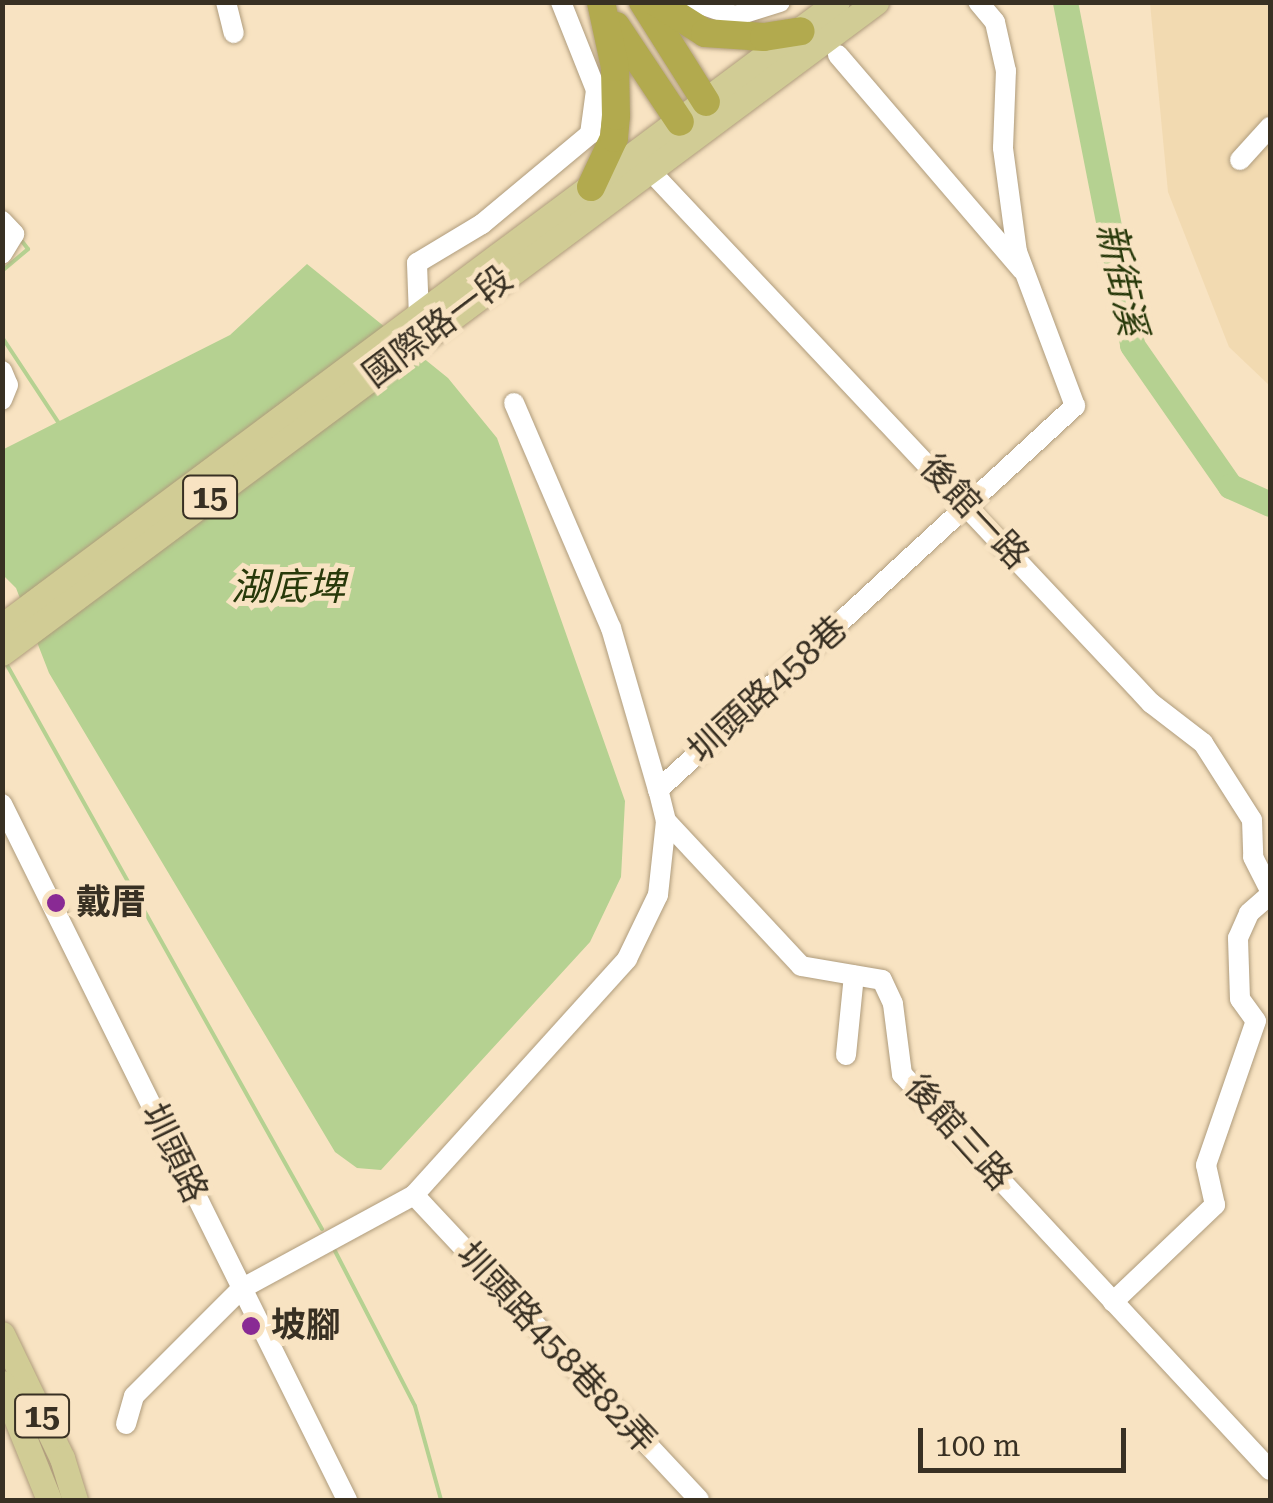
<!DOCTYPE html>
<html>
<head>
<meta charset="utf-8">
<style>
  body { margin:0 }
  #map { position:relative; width:1273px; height:1503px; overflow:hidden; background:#f8e3c2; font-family:"Roboto Serif","Noto Sans TC",serif }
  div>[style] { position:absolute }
  .built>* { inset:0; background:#f2dab1 }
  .water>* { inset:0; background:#b5d191 }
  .stream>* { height:4px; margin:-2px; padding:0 2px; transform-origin:2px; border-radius:2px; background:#b5d191 }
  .river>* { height:25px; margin:-12.5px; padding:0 12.5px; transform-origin:12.5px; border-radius:12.5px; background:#b5d191 }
  .roads { filter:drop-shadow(0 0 2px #af9c7c) drop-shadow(0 0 2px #af9c7c) }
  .minor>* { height:20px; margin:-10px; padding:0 10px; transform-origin:10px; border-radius:10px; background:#fff }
  .major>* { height:25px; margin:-12.5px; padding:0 12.5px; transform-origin:12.5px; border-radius:12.5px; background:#d1cc95 }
  .highway>* { height:28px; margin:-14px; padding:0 14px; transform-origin:14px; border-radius:14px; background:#b2aa4e }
  .dots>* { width:28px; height:28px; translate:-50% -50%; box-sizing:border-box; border:5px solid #f8e3c2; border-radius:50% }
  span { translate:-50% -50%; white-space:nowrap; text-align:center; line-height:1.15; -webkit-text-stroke:10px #f8e3c2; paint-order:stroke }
  .shield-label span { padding:2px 8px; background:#f8e3c2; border:2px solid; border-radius:8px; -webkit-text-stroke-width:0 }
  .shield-label { font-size:32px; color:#383023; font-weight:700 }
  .street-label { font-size:35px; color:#383023 }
  .poi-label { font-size:35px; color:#383023; font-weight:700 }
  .left { translate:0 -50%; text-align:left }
  .water-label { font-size:38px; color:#28390a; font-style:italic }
  .frame { position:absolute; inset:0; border:5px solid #383023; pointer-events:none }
  .scale { position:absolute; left:918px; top:1428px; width:208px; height:45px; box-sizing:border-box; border:5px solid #383023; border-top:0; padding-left:12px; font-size:30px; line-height:35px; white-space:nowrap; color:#383023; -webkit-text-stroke:8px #f8e3c2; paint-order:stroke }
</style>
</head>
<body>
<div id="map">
  <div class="built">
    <div style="clip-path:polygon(1150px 3px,1270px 3px,1270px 386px,1229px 347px,1168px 192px)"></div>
  </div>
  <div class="water">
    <div style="clip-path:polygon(307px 264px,448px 378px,497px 438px,625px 801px,621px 877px,590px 942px,381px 1170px,357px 1168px,335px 1152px,49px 673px,16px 588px,3px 575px,2px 450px,230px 335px)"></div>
  </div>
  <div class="stream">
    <div style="left:2px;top:271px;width:34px;rotate:-40deg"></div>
    <div style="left:28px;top:249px;width:11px;rotate:-128deg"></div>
    <div style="left:2px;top:337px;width:102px;rotate:56.6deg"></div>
    <div style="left:7px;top:665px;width:646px;rotate:60.82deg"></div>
    <div style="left:335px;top:1251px;width:174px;rotate:62.7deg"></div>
    <div style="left:415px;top:1406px;width:98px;rotate:74.5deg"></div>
  </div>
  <div class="river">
    <div style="left:1065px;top:2px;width:349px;rotate:78.9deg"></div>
    <div style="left:1132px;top:345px;width:172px;rotate:55.2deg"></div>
    <div style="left:1230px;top:486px;width:44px;rotate:24.2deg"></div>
  </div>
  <div class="roads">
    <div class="minor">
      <div style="left:226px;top:2px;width:32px;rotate:76deg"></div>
      <div style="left:695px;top:2px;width:42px;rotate:19.3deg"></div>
      <div style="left:735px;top:16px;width:47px;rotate:-17.3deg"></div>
      <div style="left:838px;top:55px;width:283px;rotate:49.4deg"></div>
      <div style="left:640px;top:160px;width:746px;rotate:46.74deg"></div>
      <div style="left:1151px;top:703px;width:66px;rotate:37.6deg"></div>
      <div style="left:1203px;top:743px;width:91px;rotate:57.5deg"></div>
      <div style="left:1252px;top:820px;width:37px;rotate:88deg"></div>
      <div style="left:1253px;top:857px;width:37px;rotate:63deg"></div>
      <div style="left:1240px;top:160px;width:45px;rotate:-47.7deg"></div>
      <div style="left:2px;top:221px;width:18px;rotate:47deg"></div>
      <div style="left:14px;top:234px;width:23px;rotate:121deg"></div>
      <div style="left:419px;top:318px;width:55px;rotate:-92.1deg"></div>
      <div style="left:417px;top:263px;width:76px;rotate:-31deg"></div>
      <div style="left:482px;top:224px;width:141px;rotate:-39.8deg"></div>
      <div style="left:590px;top:134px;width:44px;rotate:-82.2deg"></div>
      <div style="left:596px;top:90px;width:95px;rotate:-111.7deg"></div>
      <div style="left:2px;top:371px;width:15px;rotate:67deg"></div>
      <div style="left:8px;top:385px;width:16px;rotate:112deg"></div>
      <div style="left:514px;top:403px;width:245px;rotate:66.7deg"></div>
      <div style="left:611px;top:628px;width:169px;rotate:73.8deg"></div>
      <div style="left:2px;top:804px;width:777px;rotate:63.63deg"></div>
      <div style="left:666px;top:821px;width:198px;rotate:47deg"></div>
      <div style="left:801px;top:966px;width:82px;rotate:9.8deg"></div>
      <div style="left:882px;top:980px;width:26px;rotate:65deg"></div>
      <div style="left:893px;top:1004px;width:71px;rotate:82.7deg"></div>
      <div style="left:902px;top:1074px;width:541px;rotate:47.1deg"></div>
      <div style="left:846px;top:1055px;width:80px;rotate:-84.3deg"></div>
      <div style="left:414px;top:1195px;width:417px;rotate:46.9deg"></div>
      <div style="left:1113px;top:1302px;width:141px;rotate:-43.6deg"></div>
      <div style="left:1215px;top:1205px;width:41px;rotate:-102.7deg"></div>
      <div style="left:1206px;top:1165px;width:152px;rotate:-70.9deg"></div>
      <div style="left:1256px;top:1021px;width:27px;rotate:-126deg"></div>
      <div style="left:1240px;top:999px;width:61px;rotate:-91.9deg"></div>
      <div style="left:1238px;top:938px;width:27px;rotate:-66deg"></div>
      <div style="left:1249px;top:913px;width:28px;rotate:-41deg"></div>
      <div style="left:126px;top:1424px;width:29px;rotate:-74deg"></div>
      <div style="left:134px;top:1396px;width:151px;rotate:-45deg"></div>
      <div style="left:241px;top:1289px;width:197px;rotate:-28.5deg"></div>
      <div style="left:414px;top:1195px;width:318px;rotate:-47.9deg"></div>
      <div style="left:627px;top:959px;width:71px;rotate:-64.2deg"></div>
      <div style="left:658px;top:895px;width:74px;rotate:-83.8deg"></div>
      <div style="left:666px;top:821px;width:32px;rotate:-104deg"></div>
      <div style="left:658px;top:790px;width:567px;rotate:-42.64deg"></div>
      <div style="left:1075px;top:406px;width:165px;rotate:-110.6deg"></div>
      <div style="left:1017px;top:252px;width:105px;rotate:-97.7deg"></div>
      <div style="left:1003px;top:148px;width:77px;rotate:-87.8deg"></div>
      <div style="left:1006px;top:71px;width:50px;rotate:-102.7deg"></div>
      <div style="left:995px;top:22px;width:26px;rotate:-130deg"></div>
    </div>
    <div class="major">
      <div style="left:2px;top:626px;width:1042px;rotate:-36.77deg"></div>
      <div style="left:2px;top:653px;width:1090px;rotate:-36.68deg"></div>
      <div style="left:2px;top:1334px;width:138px;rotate:64.2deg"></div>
      <div style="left:62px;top:1458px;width:44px;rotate:72.8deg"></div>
      <div style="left:2px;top:1383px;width:126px;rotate:68.1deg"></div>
    </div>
    <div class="highway">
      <div style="left:643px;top:2px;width:118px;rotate:57.8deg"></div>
      <div style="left:656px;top:2px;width:58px;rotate:32.3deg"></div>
      <div style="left:705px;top:33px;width:59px;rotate:3.9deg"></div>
      <div style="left:764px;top:37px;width:37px;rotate:-9deg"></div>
      <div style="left:616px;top:26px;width:115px;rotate:56.3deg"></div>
      <div style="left:591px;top:187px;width:54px;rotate:-64.9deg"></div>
      <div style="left:614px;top:138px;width:22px;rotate:-85deg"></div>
      <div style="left:616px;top:116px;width:49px;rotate:-91.2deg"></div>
      <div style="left:615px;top:67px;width:66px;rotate:-102.2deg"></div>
    </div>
  </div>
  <div class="dots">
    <div style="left:56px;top:903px;background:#892a94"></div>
    <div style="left:251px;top:1326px;background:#892a94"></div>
  </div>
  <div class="shield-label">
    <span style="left:210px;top:497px">15</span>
    <span style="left:42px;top:1416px">15</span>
  </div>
  <div class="street-label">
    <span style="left:438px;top:327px;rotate:-37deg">國際路一段</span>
    <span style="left:974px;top:512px;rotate:47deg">後館一路</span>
    <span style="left:768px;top:690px;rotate:-42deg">圳頭路458巷</span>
    <span style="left:958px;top:1133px;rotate:48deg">後館三路</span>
    <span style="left:174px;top:1153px;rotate:64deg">圳頭路</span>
    <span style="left:556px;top:1348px;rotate:47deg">圳頭路458巷82弄</span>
  </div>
  <div class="poi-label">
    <span class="left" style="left:76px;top:903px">戴厝</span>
    <span class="left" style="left:271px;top:1326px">坡腳</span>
  </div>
  <div class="water-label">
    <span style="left:1121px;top:279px;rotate:78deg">新街溪</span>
    <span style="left:288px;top:588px">湖底埤</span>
  </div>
  <div class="frame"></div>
  <div class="scale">100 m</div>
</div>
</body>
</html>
